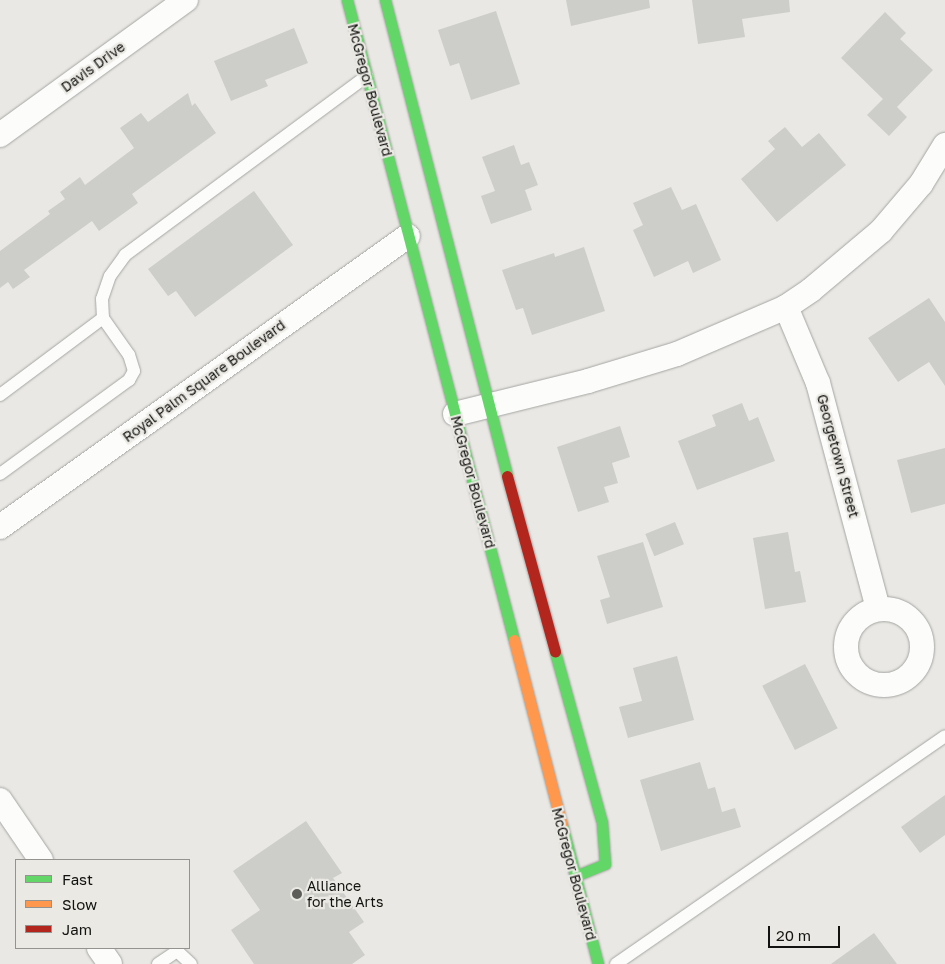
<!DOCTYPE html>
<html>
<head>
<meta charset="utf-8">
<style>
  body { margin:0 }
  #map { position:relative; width:945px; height:964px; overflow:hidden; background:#e9e8e4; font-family:"Golos Text",sans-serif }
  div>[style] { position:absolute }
  .building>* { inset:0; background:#cdcdca; transform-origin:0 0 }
  .roads { filter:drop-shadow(0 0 1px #a5a5a3) drop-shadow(0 0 1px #a5a5a3) }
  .lane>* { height:12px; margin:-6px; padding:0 6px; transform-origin:6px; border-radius:6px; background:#fcfcfb }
  .street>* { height:24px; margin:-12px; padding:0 12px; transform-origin:12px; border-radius:12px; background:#fcfcfb }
  .street>.ring { margin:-12px; padding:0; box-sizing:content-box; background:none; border:24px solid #fcfcfb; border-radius:50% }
  .fast>* { height:11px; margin:-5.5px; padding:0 5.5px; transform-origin:5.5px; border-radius:5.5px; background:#63d668 }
  .slow>* { height:11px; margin:-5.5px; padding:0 5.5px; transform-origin:5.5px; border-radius:5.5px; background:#ff974d }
  .jam>* { height:11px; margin:-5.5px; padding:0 5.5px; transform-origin:5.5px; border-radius:5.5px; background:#b3261e }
  .dots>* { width:14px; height:14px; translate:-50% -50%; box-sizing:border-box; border:2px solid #eae9e3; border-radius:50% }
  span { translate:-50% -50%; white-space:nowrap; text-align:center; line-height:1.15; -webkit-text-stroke:4.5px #eae9e3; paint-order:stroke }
  .street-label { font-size:14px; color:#121210 }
  .poi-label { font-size:14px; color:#121210 }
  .left { translate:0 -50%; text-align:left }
  .legend { position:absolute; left:15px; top:859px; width:175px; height:90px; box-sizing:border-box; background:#eae9e3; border:1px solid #94938f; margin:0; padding:6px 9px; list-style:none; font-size:15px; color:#121210 }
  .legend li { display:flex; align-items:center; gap:10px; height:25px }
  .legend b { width:25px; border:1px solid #94938f }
  .scale { position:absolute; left:768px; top:926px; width:72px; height:22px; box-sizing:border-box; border:2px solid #121210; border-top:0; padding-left:6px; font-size:15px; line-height:18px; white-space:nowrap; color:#121210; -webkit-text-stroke:4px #eae9e3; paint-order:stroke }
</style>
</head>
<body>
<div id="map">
  <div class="building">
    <div style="clip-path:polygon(566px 0,649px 0,650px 8px,571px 26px)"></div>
    <div style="clip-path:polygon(692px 0,789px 0,790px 12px,742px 19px,745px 37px,698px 44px)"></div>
    <div style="clip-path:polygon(496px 11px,520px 84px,471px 100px,459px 63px,450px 66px,438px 30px)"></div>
    <div style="clip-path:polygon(885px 12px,906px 33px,900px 39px,933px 70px,897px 107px,907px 117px,889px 136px,867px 115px,883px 99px,841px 58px)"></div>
    <div style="clip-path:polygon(294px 28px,308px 63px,265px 80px,268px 86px,231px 101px,214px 61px)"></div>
    <div style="clip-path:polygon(188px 93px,192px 106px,195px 103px,216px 133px,132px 194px,138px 203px,99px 231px,92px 221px,24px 270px,30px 277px,13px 289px,8px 282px,0 288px,0 251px,50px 214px,48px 211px,65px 199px,60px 192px,80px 177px,85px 185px,134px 148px,120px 128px,141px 113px,148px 122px)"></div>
    <div style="clip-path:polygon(785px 127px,802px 147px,819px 133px,846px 165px,777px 222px,741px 179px,775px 149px,768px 141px)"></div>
    <div style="clip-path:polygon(514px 145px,521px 165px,529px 162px,538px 185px,525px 190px,532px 210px,491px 224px,481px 196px,495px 191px,482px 157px)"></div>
    <div style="clip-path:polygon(671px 187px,682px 210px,696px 204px,721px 260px,693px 273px,688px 261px,654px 277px,633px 230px,643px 225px,633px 203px)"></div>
    <div style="clip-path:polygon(254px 191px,293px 245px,195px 317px,176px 291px,168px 296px,148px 269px)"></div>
    <div style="clip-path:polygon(584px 247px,605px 311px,532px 335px,523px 308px,516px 310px,502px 270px,554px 253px,555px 257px)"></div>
    <div style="clip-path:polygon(929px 298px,945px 322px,945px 386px,929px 362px,898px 382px,868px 338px)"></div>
    <div style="clip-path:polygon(742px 403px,749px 421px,758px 417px,775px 461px,697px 490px,678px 441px,716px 426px,712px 415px)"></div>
    <div style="clip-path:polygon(620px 426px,630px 457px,612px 463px,618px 483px,604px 487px,609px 502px,578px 512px,557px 447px)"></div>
    <div style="clip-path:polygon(945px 448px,945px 504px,911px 513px,897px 460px)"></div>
    <div style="left:675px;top:522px;width:24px;height:32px;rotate:68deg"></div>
    <div style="clip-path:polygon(788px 532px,795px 572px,800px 571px,806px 602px,765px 609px,753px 538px)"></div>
    <div style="clip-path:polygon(643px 542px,663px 607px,607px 624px,600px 600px,610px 597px,597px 556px)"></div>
    <div style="clip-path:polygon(677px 656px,694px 720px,628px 738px,619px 707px,642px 701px,633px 668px)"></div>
    <div style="left:805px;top:664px;width:72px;height:48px;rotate:63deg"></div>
    <div style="clip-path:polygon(700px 762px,708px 789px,715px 787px,722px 812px,735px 808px,741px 827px,661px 851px,640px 780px)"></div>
    <div style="clip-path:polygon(945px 795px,945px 835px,920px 853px,901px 827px)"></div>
    <div style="clip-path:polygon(306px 821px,342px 873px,333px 878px,364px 922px,349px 932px,365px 955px,352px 964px,254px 964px,231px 930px,260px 910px,233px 871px)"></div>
    <div style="clip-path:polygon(874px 933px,897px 964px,831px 964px)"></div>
  </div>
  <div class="roads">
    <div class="lane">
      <div style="left:0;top:395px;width:129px;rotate:-36.8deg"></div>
      <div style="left:0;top:474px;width:160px;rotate:-36.1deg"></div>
      <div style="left:129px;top:380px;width:10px;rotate:-61deg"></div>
      <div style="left:134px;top:371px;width:17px;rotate:-107deg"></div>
      <div style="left:129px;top:355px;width:45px;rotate:-125.1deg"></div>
      <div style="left:103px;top:318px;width:19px;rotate:-93deg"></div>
      <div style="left:102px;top:299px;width:24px;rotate:-71deg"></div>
      <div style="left:110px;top:276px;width:26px;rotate:-54deg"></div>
      <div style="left:125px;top:255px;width:301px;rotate:-36.5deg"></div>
      <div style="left:158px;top:964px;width:23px;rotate:-34deg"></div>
      <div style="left:177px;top:951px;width:19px;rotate:43deg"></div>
      <div style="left:616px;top:964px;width:400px;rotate:-34.7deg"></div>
    </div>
    <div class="street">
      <div style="left:0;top:135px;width:230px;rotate:-36deg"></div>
      <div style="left:786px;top:307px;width:82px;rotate:67.2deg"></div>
      <div style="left:818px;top:383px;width:233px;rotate:75.1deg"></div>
      <div style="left:455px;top:414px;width:137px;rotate:-13.9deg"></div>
      <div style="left:588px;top:381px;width:93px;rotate:-16.9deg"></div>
      <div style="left:677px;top:354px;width:119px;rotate:-23.3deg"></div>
      <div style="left:786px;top:307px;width:30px;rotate:-34deg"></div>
      <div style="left:811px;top:290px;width:92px;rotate:-40.1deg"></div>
      <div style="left:881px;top:231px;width:62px;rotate:-49.6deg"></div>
      <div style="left:921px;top:184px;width:46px;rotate:-58.4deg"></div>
      <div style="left:0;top:527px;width:501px;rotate:-35.5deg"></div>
      <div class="ring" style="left:846px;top:609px;width:52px;height:52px"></div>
      <div style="left:0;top:800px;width:73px;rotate:55.7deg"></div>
      <div style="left:99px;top:948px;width:19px;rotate:55deg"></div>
    </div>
    <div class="fast">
      <div style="left:347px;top:0;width:661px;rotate:75.38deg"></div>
      <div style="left:385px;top:0;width:491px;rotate:75.6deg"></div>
      <div style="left:555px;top:652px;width:177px;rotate:74.6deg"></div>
      <div style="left:602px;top:823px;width:41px;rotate:85.8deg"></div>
      <div style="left:605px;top:864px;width:32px;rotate:158deg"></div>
      <div style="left:562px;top:825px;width:144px;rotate:75.5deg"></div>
    </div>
    <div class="slow">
      <div style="left:514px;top:640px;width:191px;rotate:75.5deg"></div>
    </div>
    <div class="jam">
      <div style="left:507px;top:476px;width:182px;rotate:74.7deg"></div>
    </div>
  </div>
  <div class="dots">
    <div style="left:297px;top:894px;background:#5d5d5a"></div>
  </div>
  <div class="street-label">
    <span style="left:93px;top:67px;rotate:-36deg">Davis Drive</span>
    <span style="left:370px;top:90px;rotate:75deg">McGregor Boulevard</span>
    <span style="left:204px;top:381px;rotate:-36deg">Royal Palm Square Boulevard</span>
    <span style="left:838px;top:456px;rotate:75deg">Georgetown Street</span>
    <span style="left:473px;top:482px;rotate:75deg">McGregor Boulevard</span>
    <span style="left:574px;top:874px;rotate:75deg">McGregor Boulevard</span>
  </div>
  <div class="poi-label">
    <span class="left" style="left:307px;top:894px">Alliance<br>for the Arts</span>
  </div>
  <ul class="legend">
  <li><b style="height:6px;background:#63d668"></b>Fast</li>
  <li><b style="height:6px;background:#ff974d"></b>Slow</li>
  <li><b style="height:6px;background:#b3261e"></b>Jam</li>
  </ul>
  <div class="scale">20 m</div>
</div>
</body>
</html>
